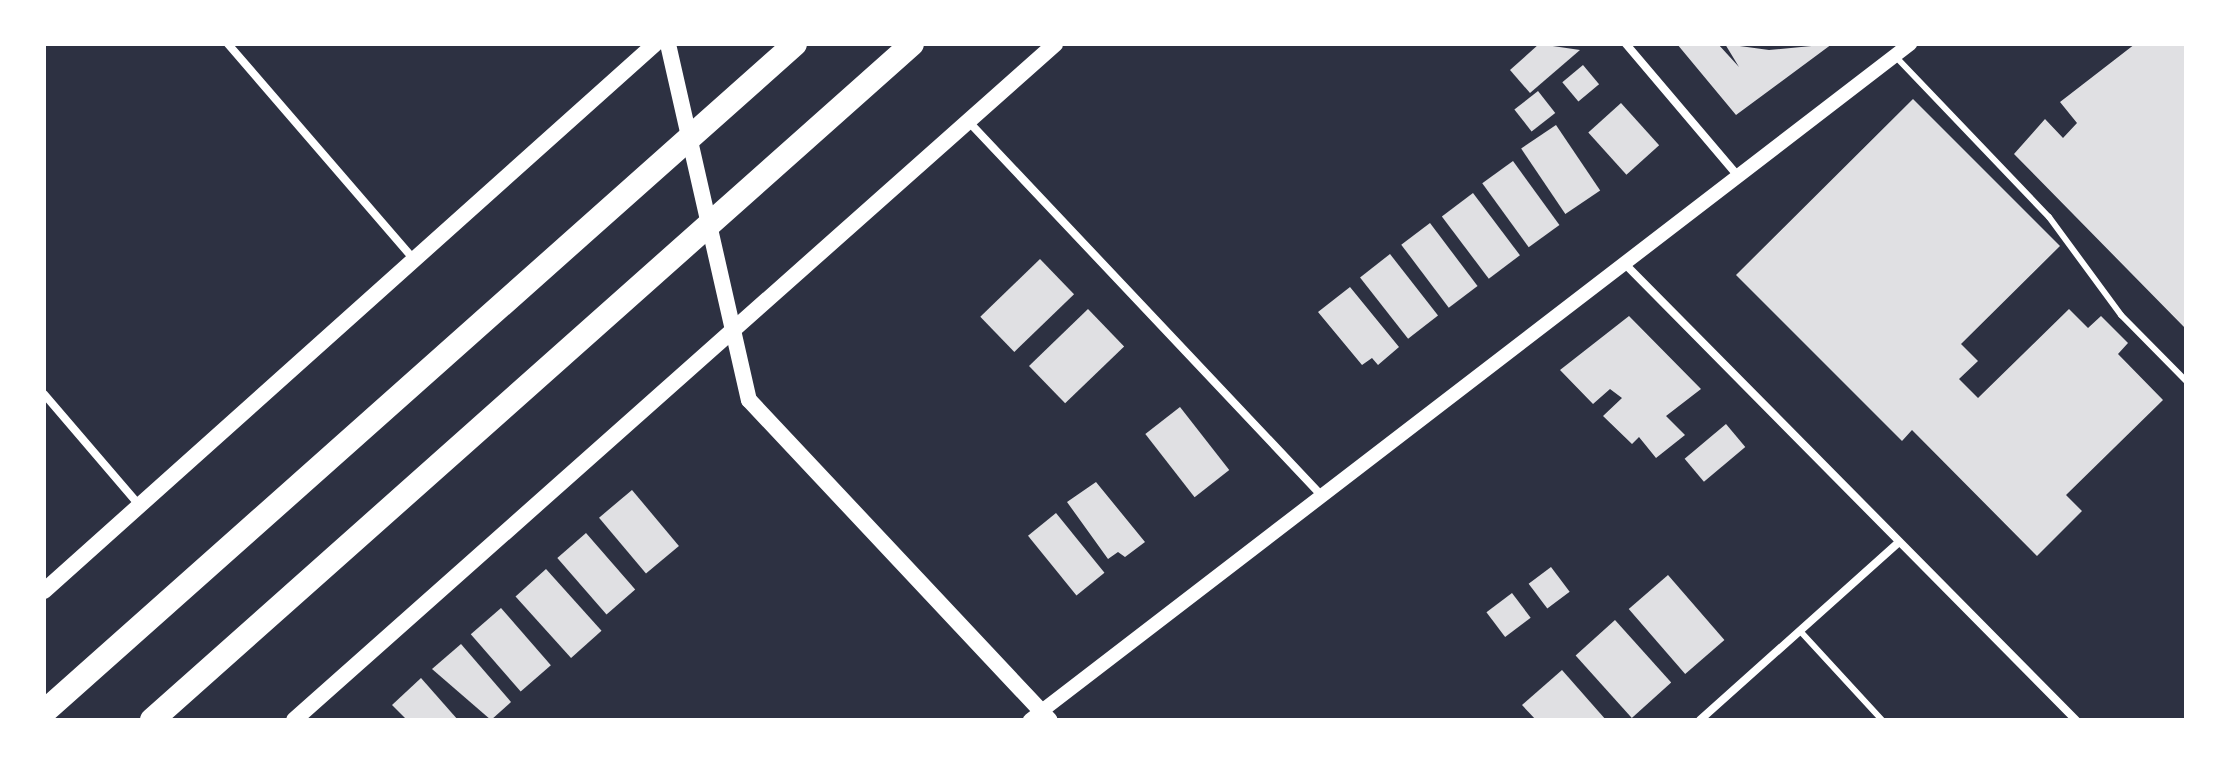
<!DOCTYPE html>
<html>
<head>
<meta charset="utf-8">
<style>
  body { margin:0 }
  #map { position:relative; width:2230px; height:764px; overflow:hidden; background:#2d3142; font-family:Jost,sans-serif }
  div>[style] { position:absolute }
  .building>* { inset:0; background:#e0e0e3; transform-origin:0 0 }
  .service>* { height:6px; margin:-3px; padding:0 3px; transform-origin:3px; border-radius:3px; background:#fff }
  .minor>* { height:8px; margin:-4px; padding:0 4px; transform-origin:4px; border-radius:4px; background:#fff }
  .tertiary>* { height:14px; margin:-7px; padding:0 7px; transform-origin:7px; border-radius:7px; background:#fff }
  .secondary>* { height:16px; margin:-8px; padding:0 8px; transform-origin:8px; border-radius:8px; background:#fff }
  .motorway>* { height:24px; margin:-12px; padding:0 12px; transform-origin:12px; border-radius:12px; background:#fff }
  span { translate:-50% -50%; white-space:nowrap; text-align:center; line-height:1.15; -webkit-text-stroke:8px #fff; paint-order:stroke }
  .frame { position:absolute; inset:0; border:46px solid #fff; pointer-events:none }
</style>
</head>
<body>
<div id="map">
  <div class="building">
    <div style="clip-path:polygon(1539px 44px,1580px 50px,1530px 93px,1510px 70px)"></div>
    <div style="clip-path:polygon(1677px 44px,1718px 44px,1739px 67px,1725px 44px,1769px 50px,1832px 44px,1736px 115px)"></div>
    <div style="clip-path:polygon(2135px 44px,2186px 44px,2186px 329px,2014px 154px,2045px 119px,2063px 138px,2077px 123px,2060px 102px)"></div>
    <div style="left:1583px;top:65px;width:25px;height:27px;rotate:50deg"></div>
    <div style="left:1538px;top:91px;width:28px;height:30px;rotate:52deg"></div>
    <div style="clip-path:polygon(1913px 99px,2060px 246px,1961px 344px,1978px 361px,1959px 379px,1978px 398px,2069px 309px,2088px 328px,2101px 316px,2128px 343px,2118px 354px,2163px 400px,2066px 495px,2082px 511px,2037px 556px,1912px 430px,1902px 441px,1736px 275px)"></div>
    <div style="left:1621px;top:103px;width:57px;height:44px;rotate:48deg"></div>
    <div style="left:1556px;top:125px;width:79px;height:42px;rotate:56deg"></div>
    <div style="left:1513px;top:161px;width:79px;height:38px;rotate:54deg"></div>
    <div style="left:1473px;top:193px;width:78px;height:39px;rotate:53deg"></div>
    <div style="left:1430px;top:223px;width:79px;height:36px;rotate:53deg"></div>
    <div style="left:1390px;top:254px;width:78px;height:38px;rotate:52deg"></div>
    <div style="left:1040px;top:259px;width:49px;height:83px;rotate:46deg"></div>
    <div style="clip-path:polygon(1350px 287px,1399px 347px,1378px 365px,1372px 358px,1362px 365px,1318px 312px)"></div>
    <div style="left:1088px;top:309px;width:52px;height:82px;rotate:46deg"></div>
    <div style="clip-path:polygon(1629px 316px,1701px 389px,1666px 416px,1685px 435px,1656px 458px,1639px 437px,1632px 444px,1603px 416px,1622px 398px,1610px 389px,1593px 404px,1560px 370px)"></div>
    <div style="left:1180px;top:407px;width:80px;height:44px;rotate:52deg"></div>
    <div style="left:1726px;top:424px;width:30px;height:54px;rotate:50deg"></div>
    <div style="clip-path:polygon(1096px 482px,1145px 542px,1125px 557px,1118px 552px,1108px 559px,1067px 502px)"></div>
    <div style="left:632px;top:490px;width:73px;height:43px;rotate:50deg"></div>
    <div style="left:1056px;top:513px;width:77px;height:36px;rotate:51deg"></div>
    <div style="left:586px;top:533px;width:75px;height:38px;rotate:49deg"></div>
    <div style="left:1551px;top:567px;width:31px;height:28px;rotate:53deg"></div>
    <div style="left:546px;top:569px;width:83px;height:41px;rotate:48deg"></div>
    <div style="left:1668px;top:575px;width:86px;height:52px;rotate:49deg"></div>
    <div style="left:1512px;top:593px;width:31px;height:32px;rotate:53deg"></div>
    <div style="left:501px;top:608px;width:76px;height:40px;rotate:49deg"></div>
    <div style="left:1615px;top:620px;width:84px;height:53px;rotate:48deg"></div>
    <div style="clip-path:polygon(461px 644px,511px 702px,491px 720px,432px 669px)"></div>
    <div style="clip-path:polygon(1562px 670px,1606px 720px,1536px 720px,1522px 705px)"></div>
    <div style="clip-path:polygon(421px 678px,458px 720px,407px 720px,392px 705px)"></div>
  </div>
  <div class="service">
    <div style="left:1895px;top:56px;width:223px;rotate:46.3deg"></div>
    <div style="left:2049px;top:217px;width:122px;rotate:53.7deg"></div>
    <div style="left:2121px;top:315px;width:93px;rotate:45.4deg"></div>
    <div style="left:1801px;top:632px;width:120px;rotate:47.4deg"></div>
  </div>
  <div class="minor">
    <div style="left:228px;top:44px;width:286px;rotate:49.2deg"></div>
    <div style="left:1626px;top:44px;width:173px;rotate:49.7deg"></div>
    <div style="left:968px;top:121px;width:516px;rotate:46.65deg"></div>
    <div style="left:1624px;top:263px;width:643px;rotate:45.32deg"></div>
    <div style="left:44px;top:394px;width:146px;rotate:49.4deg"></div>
    <div style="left:1700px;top:720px;width:267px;rotate:-41.8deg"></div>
  </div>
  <div class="tertiary">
    <div style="left:1030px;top:720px;width:1110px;rotate:-37.53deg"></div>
  </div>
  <div class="secondary">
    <div style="left:668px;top:44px;width:365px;rotate:77.2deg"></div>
    <div style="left:749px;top:400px;width:439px;rotate:46.8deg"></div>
    <div style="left:44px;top:591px;width:820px;rotate:-41.84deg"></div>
    <div style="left:294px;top:720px;width:1018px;rotate:-41.61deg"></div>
  </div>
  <div class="motorway">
    <div style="left:44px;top:712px;width:1005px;rotate:-41.65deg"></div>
    <div style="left:152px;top:720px;width:1017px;rotate:-41.65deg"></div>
  </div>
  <div class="frame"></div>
</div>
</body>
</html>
